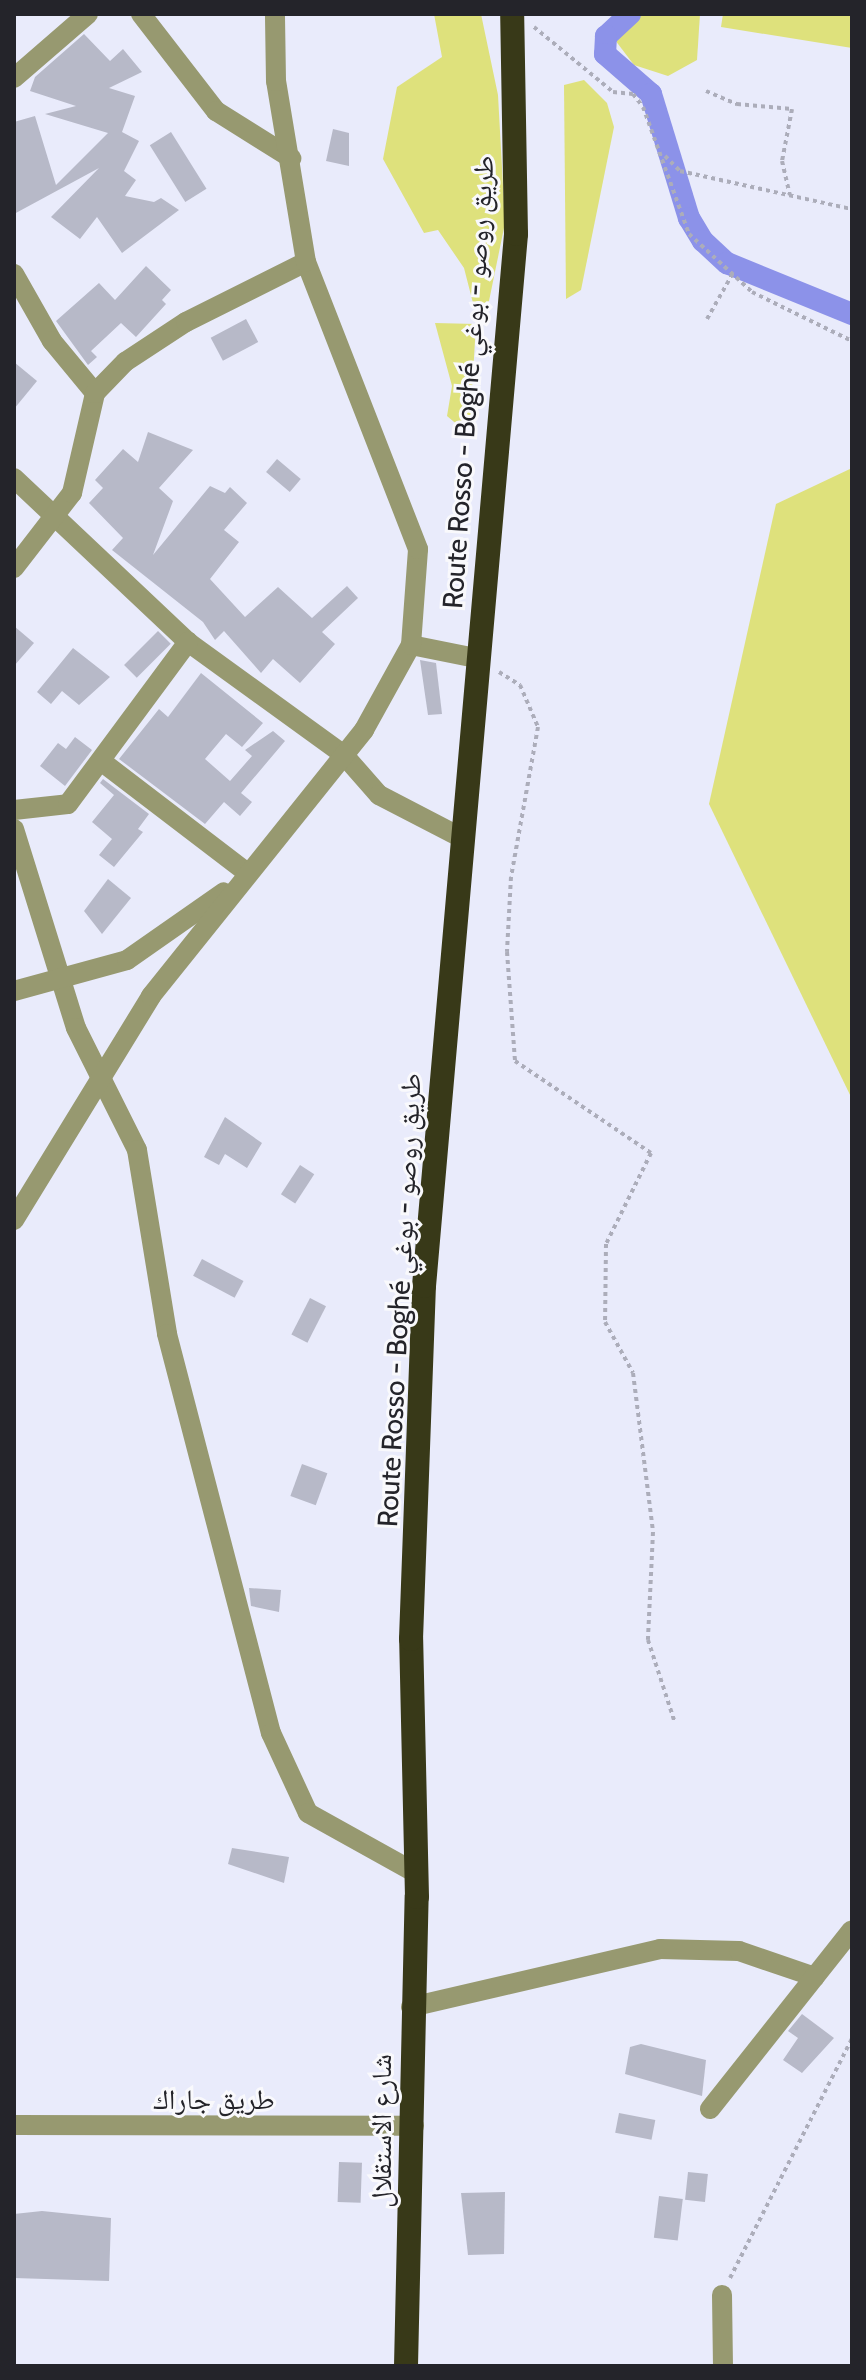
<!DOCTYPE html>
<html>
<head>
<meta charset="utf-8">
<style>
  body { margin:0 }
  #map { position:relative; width:866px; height:2380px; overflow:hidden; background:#e9ebfb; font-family:Cabin,"Noto Naskh Arabic",sans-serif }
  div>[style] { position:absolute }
  .green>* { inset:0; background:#dee17c }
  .canal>* { height:22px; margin:-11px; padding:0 11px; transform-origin:11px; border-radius:11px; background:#8c92e9 }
  .building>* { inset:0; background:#b7b9c8; transform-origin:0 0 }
  .path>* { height:4px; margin-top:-2px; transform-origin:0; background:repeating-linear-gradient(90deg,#acadba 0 4px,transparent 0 8px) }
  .minor>* { height:20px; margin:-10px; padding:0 10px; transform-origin:10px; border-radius:10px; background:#979970 }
  .highway>* { height:24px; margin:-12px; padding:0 12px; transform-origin:12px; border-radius:12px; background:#383918 }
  span { translate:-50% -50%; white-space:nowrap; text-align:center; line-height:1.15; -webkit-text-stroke:6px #f9f9fc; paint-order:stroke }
  .street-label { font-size:28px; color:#24242a }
  .frame { position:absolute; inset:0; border:16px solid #24242a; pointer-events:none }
</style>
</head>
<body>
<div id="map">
  <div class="green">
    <div style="clip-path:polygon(434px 14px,481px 14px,498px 95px,505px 223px,489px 301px,474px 307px,464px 268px,438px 230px,424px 233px,383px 159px,397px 87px,442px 57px)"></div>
    <div style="clip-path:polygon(641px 14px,700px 14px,697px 60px,668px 76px,634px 65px,615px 40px)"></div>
    <div style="clip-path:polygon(723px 14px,852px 14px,852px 48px,721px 27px)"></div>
    <div style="clip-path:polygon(584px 80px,607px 103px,614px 127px,581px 290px,566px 299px,564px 85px)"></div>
    <div style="clip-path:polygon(435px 323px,476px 324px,470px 425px,460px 427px,447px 416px,452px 386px)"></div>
    <div style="clip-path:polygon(852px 468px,852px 1099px,709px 804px,776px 504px)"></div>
  </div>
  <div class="canal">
    <div style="left:630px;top:14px;width:33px;rotate:137deg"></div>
    <div style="left:606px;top:36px;width:18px;rotate:93deg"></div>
    <div style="left:605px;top:54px;width:61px;rotate:41deg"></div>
    <div style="left:651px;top:94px;width:130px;rotate:73deg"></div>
    <div style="left:689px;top:218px;width:27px;rotate:59deg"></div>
    <div style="left:703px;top:241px;width:33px;rotate:43deg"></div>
    <div style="left:727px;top:263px;width:135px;rotate:22.2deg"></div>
  </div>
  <div class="building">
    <div style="clip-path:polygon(84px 34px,110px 61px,123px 49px,142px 72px,109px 88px,135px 96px,122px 132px,139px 141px,124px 171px,136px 180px,125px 196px,154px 202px,161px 198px,179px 210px,122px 253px,97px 217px,80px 239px,51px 217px,99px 168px,14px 214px,14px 122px,35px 116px,56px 185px,108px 133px,45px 114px,76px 106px,30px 91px,35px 77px)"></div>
    <div style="clip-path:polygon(333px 129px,349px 133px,349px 166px,326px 161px)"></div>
    <div style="left:171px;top:132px;width:67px;height:25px;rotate:58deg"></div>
    <div style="clip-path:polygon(146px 266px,171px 290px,162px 300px,166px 304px,136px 337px,121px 323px,91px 351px,97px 357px,88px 365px,56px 321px,99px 283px,115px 300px)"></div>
    <div style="left:246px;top:319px;width:26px;height:40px;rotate:62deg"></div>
    <div style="clip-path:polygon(14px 362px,37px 381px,14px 409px)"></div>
    <div style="clip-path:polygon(148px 432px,193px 450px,159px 488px,173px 501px,153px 555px,210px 486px,225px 493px,230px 487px,247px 503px,224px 530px,239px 542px,210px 579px,245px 617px,278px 587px,312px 618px,347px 586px,358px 598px,322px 632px,335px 644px,300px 683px,273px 659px,261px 673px,224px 631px,215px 640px,203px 622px,112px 550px,123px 538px,89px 503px,103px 488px,95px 480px,123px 449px,138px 462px)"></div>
    <div style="left:277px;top:459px;width:31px;height:17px;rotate:40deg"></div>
    <div style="clip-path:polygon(14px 626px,34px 643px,14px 666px)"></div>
    <div style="left:158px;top:631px;width:18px;height:48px;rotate:45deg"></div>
    <div style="clip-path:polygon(73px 648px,110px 677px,79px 705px,62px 691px,51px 704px,37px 692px)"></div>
    <div style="clip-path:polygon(420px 660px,436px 663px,442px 714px,428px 715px)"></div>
    <div style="clip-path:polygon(201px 673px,263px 723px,242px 747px,226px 734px,205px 759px,230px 781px,252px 756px,245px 750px,273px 731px,285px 741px,241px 793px,252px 802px,240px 816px,224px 802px,205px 824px,119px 759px,159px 709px,168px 717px)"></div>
    <div style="clip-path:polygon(75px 737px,92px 750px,65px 786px,40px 766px,58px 743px,66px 749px)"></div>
    <div style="clip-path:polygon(103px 779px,149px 814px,138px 829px,143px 832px,114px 867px,99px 855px,112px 839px,92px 822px,114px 795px,100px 783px)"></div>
    <div style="clip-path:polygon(108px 879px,131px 898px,102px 934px,84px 911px)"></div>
    <div style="clip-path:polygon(225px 1117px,262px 1143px,247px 1168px,225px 1154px,219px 1165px,204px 1157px)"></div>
    <div style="left:300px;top:1165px;width:17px;height:35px;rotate:33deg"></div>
    <div style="left:202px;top:1259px;width:47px;height:19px;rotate:28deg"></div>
    <div style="left:310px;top:1298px;width:18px;height:41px;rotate:27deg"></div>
    <div style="left:302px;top:1464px;width:27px;height:34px;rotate:20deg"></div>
    <div style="clip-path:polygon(249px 1588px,281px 1590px,279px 1612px,251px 1606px)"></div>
    <div style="clip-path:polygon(232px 1848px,289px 1857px,284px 1883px,228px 1864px)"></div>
    <div style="clip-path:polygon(802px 2014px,834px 2038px,802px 2073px,783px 2060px,798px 2038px,788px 2031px)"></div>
    <div style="clip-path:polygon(641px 2044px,706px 2060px,702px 2096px,625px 2074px,630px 2047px)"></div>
    <div style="left:619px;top:2113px;width:37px;height:20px;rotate:11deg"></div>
    <div style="left:339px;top:2162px;width:23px;height:40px;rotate:2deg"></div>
    <div style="left:688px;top:2172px;width:20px;height:28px;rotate:6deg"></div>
    <div style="clip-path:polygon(505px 2192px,504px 2254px,468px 2255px,461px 2193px)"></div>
    <div style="left:659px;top:2196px;width:24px;height:42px;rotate:7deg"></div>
    <div style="clip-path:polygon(42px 2211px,111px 2218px,109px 2281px,14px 2278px,14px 2214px)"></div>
  </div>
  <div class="path">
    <div style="left:534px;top:27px;width:102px;rotate:39.4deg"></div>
    <div style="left:613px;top:92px;width:20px;rotate:6deg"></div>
    <div style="left:633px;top:94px;width:16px;rotate:52deg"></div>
    <div style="left:643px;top:107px;width:135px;rotate:70.1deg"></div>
    <div style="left:689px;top:234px;width:86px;rotate:42.6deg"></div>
    <div style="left:752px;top:292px;width:111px;rotate:26.1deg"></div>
    <div style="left:706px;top:91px;width:34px;rotate:23deg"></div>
    <div style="left:737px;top:104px;width:55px;rotate:5.2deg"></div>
    <div style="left:792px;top:109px;width:53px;rotate:100.9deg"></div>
    <div style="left:782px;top:161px;width:35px;rotate:77deg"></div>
    <div style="left:665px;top:156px;width:21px;rotate:45deg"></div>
    <div style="left:680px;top:171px;width:176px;rotate:12.5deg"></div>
    <div style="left:707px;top:319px;width:53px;rotate:-60.5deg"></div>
    <div style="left:499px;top:672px;width:25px;rotate:32deg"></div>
    <div style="left:520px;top:685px;width:46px;rotate:66.8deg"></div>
    <div style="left:538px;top:727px;width:152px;rotate:100.2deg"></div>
    <div style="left:511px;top:877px;width:75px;rotate:93.1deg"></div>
    <div style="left:507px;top:952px;width:109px;rotate:85.8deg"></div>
    <div style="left:515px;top:1061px;width:164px;rotate:34.1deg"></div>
    <div style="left:651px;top:1153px;width:102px;rotate:116.3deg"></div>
    <div style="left:606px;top:1244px;width:78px;rotate:90.7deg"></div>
    <div style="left:605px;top:1322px;width:58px;rotate:61.2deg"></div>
    <div style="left:633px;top:1373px;width:160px;rotate:82.8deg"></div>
    <div style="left:653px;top:1532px;width:108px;rotate:92.7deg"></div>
    <div style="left:648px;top:1640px;width:87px;rotate:72deg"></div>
    <div style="left:730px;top:2278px;width:268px;rotate:-63deg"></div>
  </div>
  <div class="minor">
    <div style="left:141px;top:14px;width:123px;rotate:52.3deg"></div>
    <div style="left:216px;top:111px;width:89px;rotate:32.1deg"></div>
    <div style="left:14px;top:78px;width:98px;rotate:-40.9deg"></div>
    <div style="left:14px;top:274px;width:77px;rotate:60.4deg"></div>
    <div style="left:52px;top:341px;width:67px;rotate:50.4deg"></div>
    <div style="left:14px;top:478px;width:239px;rotate:43.3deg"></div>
    <div style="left:188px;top:642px;width:191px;rotate:35.9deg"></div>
    <div style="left:343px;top:754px;width:55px;rotate:48.7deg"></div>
    <div style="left:379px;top:795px;width:91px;rotate:27.4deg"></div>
    <div style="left:14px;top:568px;width:95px;rotate:-52.3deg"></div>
    <div style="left:72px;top:493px;width:103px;rotate:-77deg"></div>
    <div style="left:95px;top:393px;width:43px;rotate:-45.9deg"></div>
    <div style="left:125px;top:362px;width:73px;rotate:-33.3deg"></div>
    <div style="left:186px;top:322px;width:134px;rotate:-26.6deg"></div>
    <div style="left:411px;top:645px;width:66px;rotate:11.3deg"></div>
    <div style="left:101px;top:761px;width:183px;rotate:37.4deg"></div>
    <div style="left:14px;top:810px;width:54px;rotate:-6.3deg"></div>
    <div style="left:68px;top:804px;width:202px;rotate:-53.5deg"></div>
    <div style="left:14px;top:829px;width:208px;rotate:72.7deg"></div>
    <div style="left:76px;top:1028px;width:136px;rotate:63.4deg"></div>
    <div style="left:137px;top:1150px;width:186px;rotate:80.7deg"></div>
    <div style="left:167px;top:1334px;width:412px;rotate:75.4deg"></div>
    <div style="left:271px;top:1733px;width:88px;rotate:65.2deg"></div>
    <div style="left:308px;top:1813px;width:124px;rotate:29.1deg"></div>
    <div style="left:14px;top:991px;width:117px;rotate:-15.3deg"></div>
    <div style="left:127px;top:960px;width:118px;rotate:-35deg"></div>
    <div style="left:14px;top:1220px;width:263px;rotate:-58.5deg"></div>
    <div style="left:151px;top:996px;width:341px;rotate:-51.3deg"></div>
    <div style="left:364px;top:730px;width:97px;rotate:-61.1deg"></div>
    <div style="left:411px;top:645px;width:96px;rotate:-85.8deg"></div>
    <div style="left:418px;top:549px;width:308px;rotate:-111.3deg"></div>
    <div style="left:306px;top:262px;width:183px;rotate:-99.4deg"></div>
    <div style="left:276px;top:81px;width:67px;rotate:-90.9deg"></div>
    <div style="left:411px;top:2007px;width:256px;rotate:-13.1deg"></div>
    <div style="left:660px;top:1949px;width:79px;rotate:1.5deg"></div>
    <div style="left:739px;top:1951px;width:80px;rotate:18.9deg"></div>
    <div style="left:710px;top:2109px;width:228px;rotate:-51.6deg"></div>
    <div style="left:14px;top:2125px;width:400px;rotate:0.1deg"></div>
    <div style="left:722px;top:2295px;width:71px;rotate:89.2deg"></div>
  </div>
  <div class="highway">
    <div style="left:406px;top:2366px;width:469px;rotate:-88.7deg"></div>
    <div style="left:417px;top:1897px;width:258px;rotate:-91.3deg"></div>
    <div style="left:411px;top:1639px;width:353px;rotate:-87.9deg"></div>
    <div style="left:424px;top:1286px;width:1056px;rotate:-85deg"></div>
    <div style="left:516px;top:234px;width:220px;rotate:-91deg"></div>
  </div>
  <div class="street-label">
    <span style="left:468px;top:382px;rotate:-86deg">Route Rosso - Boghé طريق روصو - بوغي</span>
    <span style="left:399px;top:1300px;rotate:-87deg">Route Rosso - Boghé طريق روصو - بوغي</span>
    <span style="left:214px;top:2099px">طريق جاراك</span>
    <span style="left:381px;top:2131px;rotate:-90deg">شارع الاستقلال</span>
  </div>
  <div class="frame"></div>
</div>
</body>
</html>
